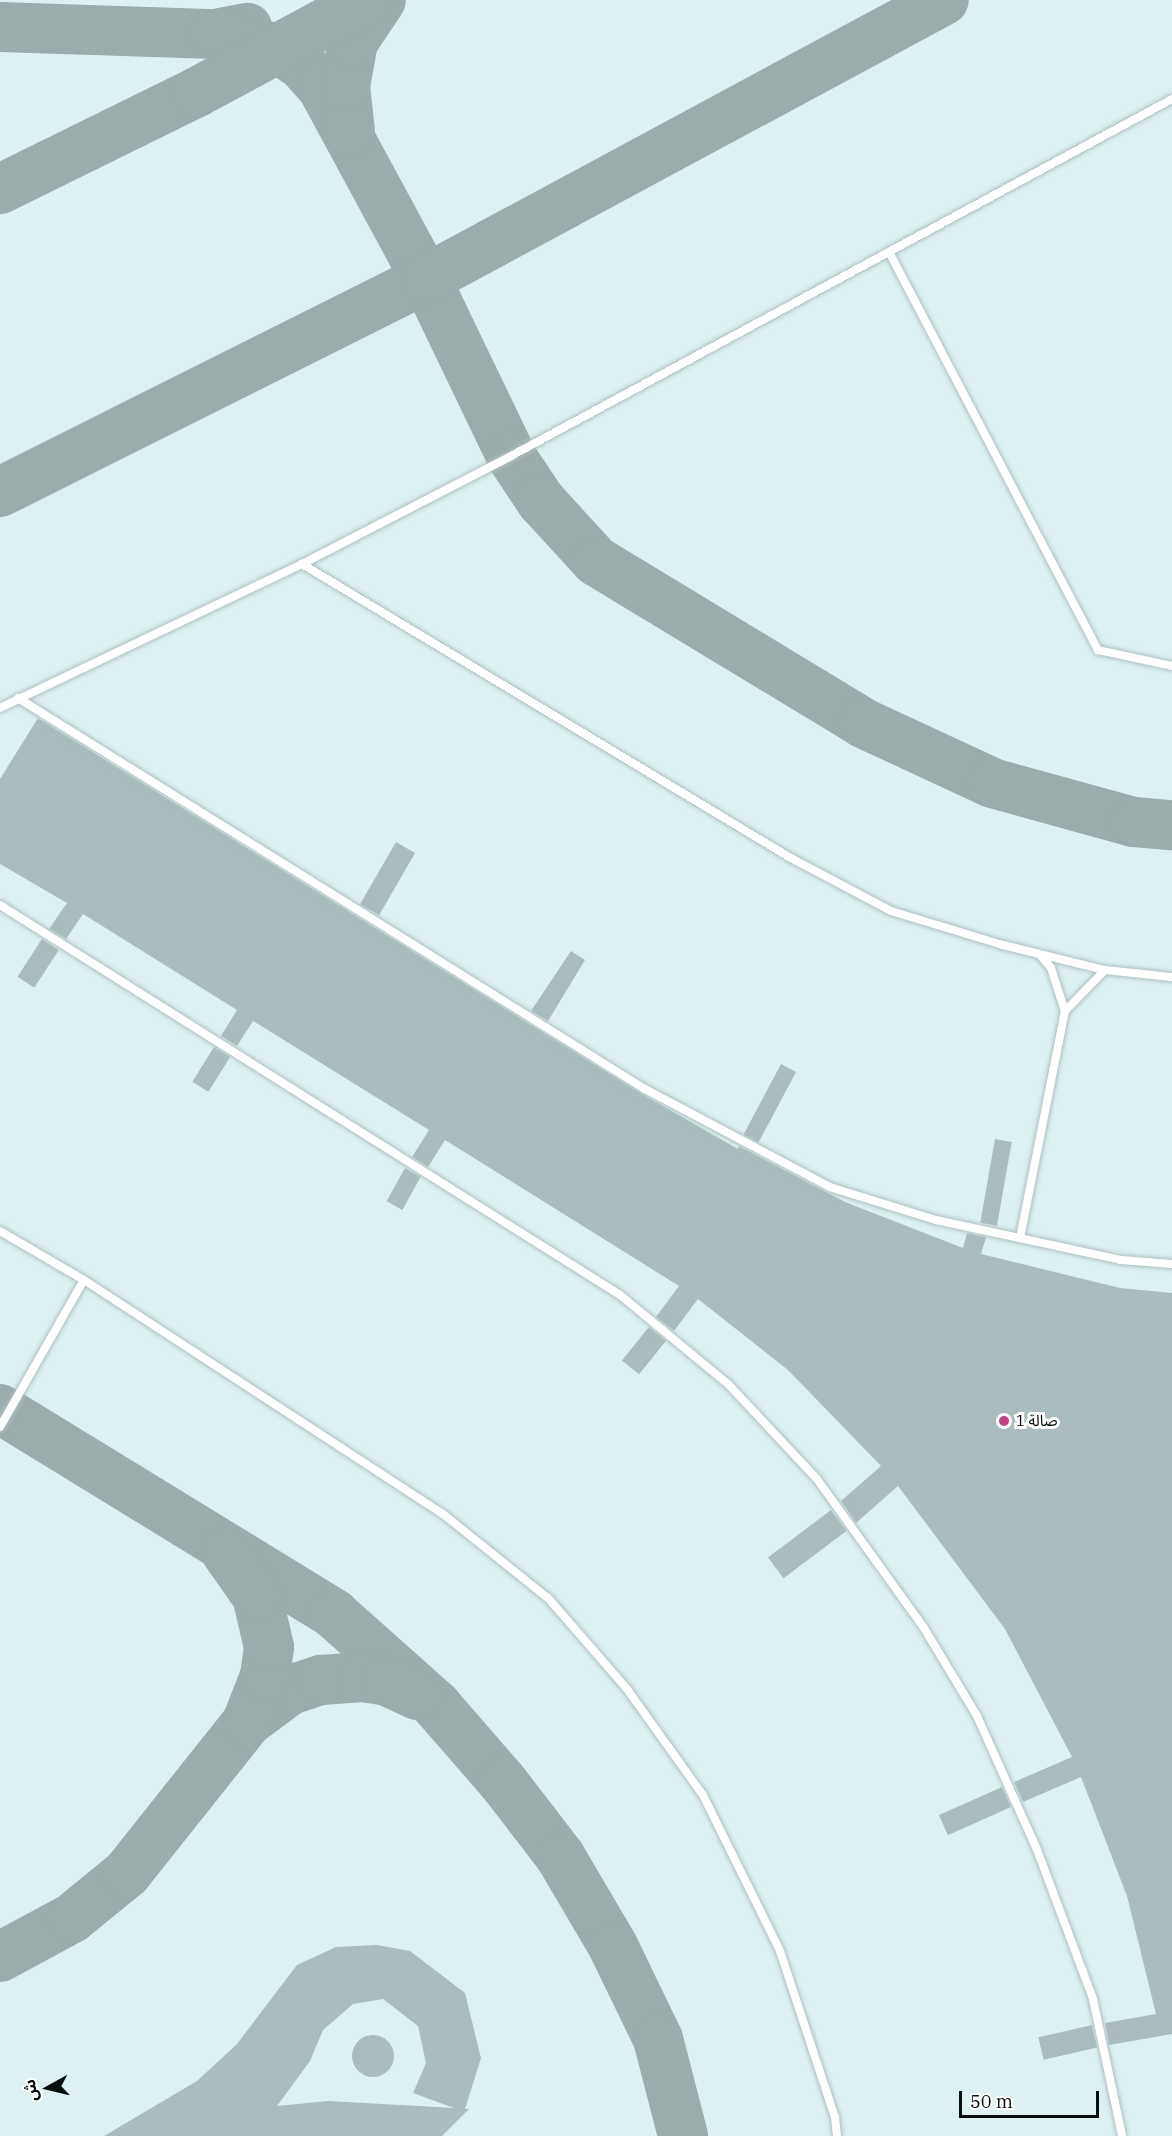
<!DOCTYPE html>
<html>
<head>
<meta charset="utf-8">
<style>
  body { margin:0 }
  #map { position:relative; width:1172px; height:2136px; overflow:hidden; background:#def1f2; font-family:"IBM Plex Serif","Noto Sans Arabic",serif }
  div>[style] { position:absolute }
  .taxiway>* { height:50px; margin:-25px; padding:0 25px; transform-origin:25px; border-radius:25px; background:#9cabac }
  .building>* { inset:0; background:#aabcbd; transform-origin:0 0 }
  .round { border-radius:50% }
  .roads { filter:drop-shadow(0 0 2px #aec0c1) drop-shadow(0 0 2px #aec0c1) }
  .service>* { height:8px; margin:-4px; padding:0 4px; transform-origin:4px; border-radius:4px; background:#fff }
  .dots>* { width:16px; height:16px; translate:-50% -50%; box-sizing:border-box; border:3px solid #fff; border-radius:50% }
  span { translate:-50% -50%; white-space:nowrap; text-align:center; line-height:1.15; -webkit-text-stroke:6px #fff; paint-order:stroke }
  .poi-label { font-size:15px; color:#070d0d }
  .left { translate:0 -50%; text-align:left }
  .north { position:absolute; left:18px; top:2058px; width:60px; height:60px; -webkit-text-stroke:4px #fff; paint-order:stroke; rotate:262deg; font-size:16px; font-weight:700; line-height:24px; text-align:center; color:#070d0d }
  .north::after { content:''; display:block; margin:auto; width:21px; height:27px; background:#070d0d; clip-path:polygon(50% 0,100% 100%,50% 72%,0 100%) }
  .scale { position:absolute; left:959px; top:2091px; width:140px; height:27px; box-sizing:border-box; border:3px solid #070d0d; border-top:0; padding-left:8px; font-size:18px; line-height:21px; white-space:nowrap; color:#070d0d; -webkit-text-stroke:4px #fff; paint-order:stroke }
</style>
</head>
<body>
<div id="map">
  <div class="taxiway">
    <div style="left:0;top:27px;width:215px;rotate:1.9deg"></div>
    <div style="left:215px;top:34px;width:33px;rotate:-11deg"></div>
    <div style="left:215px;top:34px;width:66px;rotate:13.2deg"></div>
    <div style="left:279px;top:49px;width:28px;rotate:35deg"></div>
    <div style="left:302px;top:65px;width:30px;rotate:48deg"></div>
    <div style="left:322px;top:87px;width:218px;rotate:61.6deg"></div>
    <div style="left:426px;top:279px;width:196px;rotate:64.3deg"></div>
    <div style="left:511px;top:456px;width:54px;rotate:56.3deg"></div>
    <div style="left:541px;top:501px;width:81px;rotate:47.5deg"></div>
    <div style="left:596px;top:561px;width:312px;rotate:31.2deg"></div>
    <div style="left:863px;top:723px;width:142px;rotate:24.9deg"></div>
    <div style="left:992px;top:783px;width:147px;rotate:15.4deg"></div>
    <div style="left:1134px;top:822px;width:38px;rotate:5deg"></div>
    <div style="left:350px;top:132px;width:46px;rotate:-96.2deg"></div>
    <div style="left:345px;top:86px;width:45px;rotate:-79.7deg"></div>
    <div style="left:353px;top:42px;width:50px;rotate:-56.3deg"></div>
    <div style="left:0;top:189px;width:220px;rotate:-26.2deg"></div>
    <div style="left:197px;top:92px;width:194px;rotate:-28.3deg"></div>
    <div style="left:0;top:492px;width:476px;rotate:-26.6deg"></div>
    <div style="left:426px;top:279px;width:588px;rotate:-28.31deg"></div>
    <div style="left:0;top:1409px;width:392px;rotate:31.5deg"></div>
    <div style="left:334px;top:1614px;width:137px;rotate:41.7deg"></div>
    <div style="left:436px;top:1705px;width:102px;rotate:49deg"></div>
    <div style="left:503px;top:1782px;width:93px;rotate:52.4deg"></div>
    <div style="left:560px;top:1856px;width:104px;rotate:59.5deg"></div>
    <div style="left:613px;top:1946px;width:103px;rotate:64.2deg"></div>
    <div style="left:658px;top:2039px;width:100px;rotate:75.5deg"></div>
    <div style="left:247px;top:1722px;width:54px;rotate:-36.7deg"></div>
    <div style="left:290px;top:1690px;width:33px;rotate:-18deg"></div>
    <div style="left:321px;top:1680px;width:42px;rotate:-4.1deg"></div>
    <div style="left:363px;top:1677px;width:24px;rotate:9deg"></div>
    <div style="left:387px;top:1681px;width:33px;rotate:25deg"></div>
    <div style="left:0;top:1957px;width:82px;rotate:-28.4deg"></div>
    <div style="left:72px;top:1918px;width:71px;rotate:-39.3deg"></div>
    <div style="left:127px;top:1873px;width:193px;rotate:-51.5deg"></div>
    <div style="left:247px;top:1722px;width:49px;rotate:-68.6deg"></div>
    <div style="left:265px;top:1676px;width:29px;rotate:-82deg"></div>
    <div style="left:269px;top:1647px;width:52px;rotate:-103.2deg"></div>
    <div style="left:257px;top:1596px;width:54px;rotate:-125.2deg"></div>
  </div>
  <div class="building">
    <div style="clip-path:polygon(38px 718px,642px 1094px,738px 1149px,739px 1146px,845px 1202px,963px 1248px,967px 1233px,986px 1237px,981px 1254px,1120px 1288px,1172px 1293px,1172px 2034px,1109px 2045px,1105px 2023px,1156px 2014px,1127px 1896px,1081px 1777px,1023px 1802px,1014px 1782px,1072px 1757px,1005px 1629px,898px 1486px,856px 1523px,841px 1501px,881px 1466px,788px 1370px,698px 1299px,674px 1331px,656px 1317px,679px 1286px,445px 1140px,428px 1167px,412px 1157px,429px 1130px,253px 1021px,237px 1046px,221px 1036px,237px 1010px,83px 914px,66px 939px,49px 929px,67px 903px,0 864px,0 779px)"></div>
    <div style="left:396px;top:842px;width:22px;height:72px;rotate:30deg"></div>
    <div style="left:42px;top:939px;width:20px;height:45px;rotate:33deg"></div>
    <div style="clip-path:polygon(571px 951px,585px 960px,548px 1021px,531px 1011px)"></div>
    <div style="left:214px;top:1047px;width:19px;height:41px;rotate:32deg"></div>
    <div style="left:781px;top:1064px;width:17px;height:80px;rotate:28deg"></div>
    <div style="left:995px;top:1139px;width:17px;height:85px;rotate:10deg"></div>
    <div style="left:405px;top:1168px;width:18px;height:38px;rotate:29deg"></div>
    <div style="left:649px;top:1327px;width:22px;height:43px;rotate:39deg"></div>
    <div style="left:831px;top:1510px;width:26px;height:79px;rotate:53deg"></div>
    <div style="left:1002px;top:1787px;width:22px;height:69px;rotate:66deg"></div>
    <div style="clip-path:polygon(evenodd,377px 1945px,410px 1951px,465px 1993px,481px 2058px,465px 2109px,469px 2109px,442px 2136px,104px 2136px,197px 2081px,237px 2044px,297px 1965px,336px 1947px,377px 1945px,383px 1999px,418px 2026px,426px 2063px,413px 2093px,454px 2108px,328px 2101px,277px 2106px,310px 2061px,323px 2030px,353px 2004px,383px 1999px)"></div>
    <div style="left:1092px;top:2025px;width:23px;height:55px;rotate:77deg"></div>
    <div class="round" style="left:352px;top:2035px;width:42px;height:42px"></div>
  </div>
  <div class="roads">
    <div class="service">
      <div style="left:889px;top:252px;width:450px;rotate:62.3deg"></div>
      <div style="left:1098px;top:650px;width:76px;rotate:12.2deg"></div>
      <div style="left:302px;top:564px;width:568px;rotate:31.03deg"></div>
      <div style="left:789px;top:857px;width:115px;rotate:27.9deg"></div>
      <div style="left:891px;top:911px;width:117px;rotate:16.9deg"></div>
      <div style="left:1003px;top:945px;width:105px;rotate:13.8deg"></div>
      <div style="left:1105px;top:970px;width:67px;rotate:6deg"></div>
      <div style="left:18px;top:698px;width:739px;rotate:31.95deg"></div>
      <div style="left:645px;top:1089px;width:209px;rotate:27.9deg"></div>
      <div style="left:830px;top:1187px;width:111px;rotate:17.3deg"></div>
      <div style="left:936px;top:1220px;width:189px;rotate:12.2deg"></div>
      <div style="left:1121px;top:1260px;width:51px;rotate:4.5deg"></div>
      <div style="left:0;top:708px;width:335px;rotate:-25.5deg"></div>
      <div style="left:302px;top:564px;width:235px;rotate:-27.3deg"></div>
      <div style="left:511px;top:456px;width:751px;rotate:-28.37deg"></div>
      <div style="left:0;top:905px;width:732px;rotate:32.17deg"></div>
      <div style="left:620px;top:1295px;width:140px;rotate:39.5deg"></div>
      <div style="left:728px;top:1384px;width:130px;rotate:46.9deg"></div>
      <div style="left:817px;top:1479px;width:183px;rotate:54.3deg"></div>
      <div style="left:924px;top:1628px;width:103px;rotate:58.9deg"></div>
      <div style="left:977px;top:1716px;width:144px;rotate:65.8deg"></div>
      <div style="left:1036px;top:1847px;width:162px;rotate:69.4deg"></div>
      <div style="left:1093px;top:1999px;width:140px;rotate:78deg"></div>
      <div style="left:1039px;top:954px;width:18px;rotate:49deg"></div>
      <div style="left:1051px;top:968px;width:45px;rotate:72deg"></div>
      <div style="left:1065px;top:1011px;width:57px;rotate:-45.7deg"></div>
      <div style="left:0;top:1231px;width:97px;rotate:30.3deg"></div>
      <div style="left:84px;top:1280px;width:429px;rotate:33.1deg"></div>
      <div style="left:443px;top:1514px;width:134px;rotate:38.7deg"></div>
      <div style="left:548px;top:1598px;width:121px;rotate:49deg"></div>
      <div style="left:627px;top:1689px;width:130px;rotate:54.4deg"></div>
      <div style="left:703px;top:1795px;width:174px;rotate:63.7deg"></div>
      <div style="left:780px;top:1951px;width:175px;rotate:71.7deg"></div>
      <div style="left:835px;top:2117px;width:19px;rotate:84deg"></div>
      <div style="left:1020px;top:1238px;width:231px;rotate:-78.8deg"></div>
      <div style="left:0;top:1427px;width:169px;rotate:-60.3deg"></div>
    </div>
  </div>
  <div class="dots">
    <div style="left:1004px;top:1421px;background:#c23f84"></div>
  </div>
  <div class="poi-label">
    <span class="left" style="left:1016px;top:1421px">صالة 1</span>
  </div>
  <div class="north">ش</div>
  <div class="scale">50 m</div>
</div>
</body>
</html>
